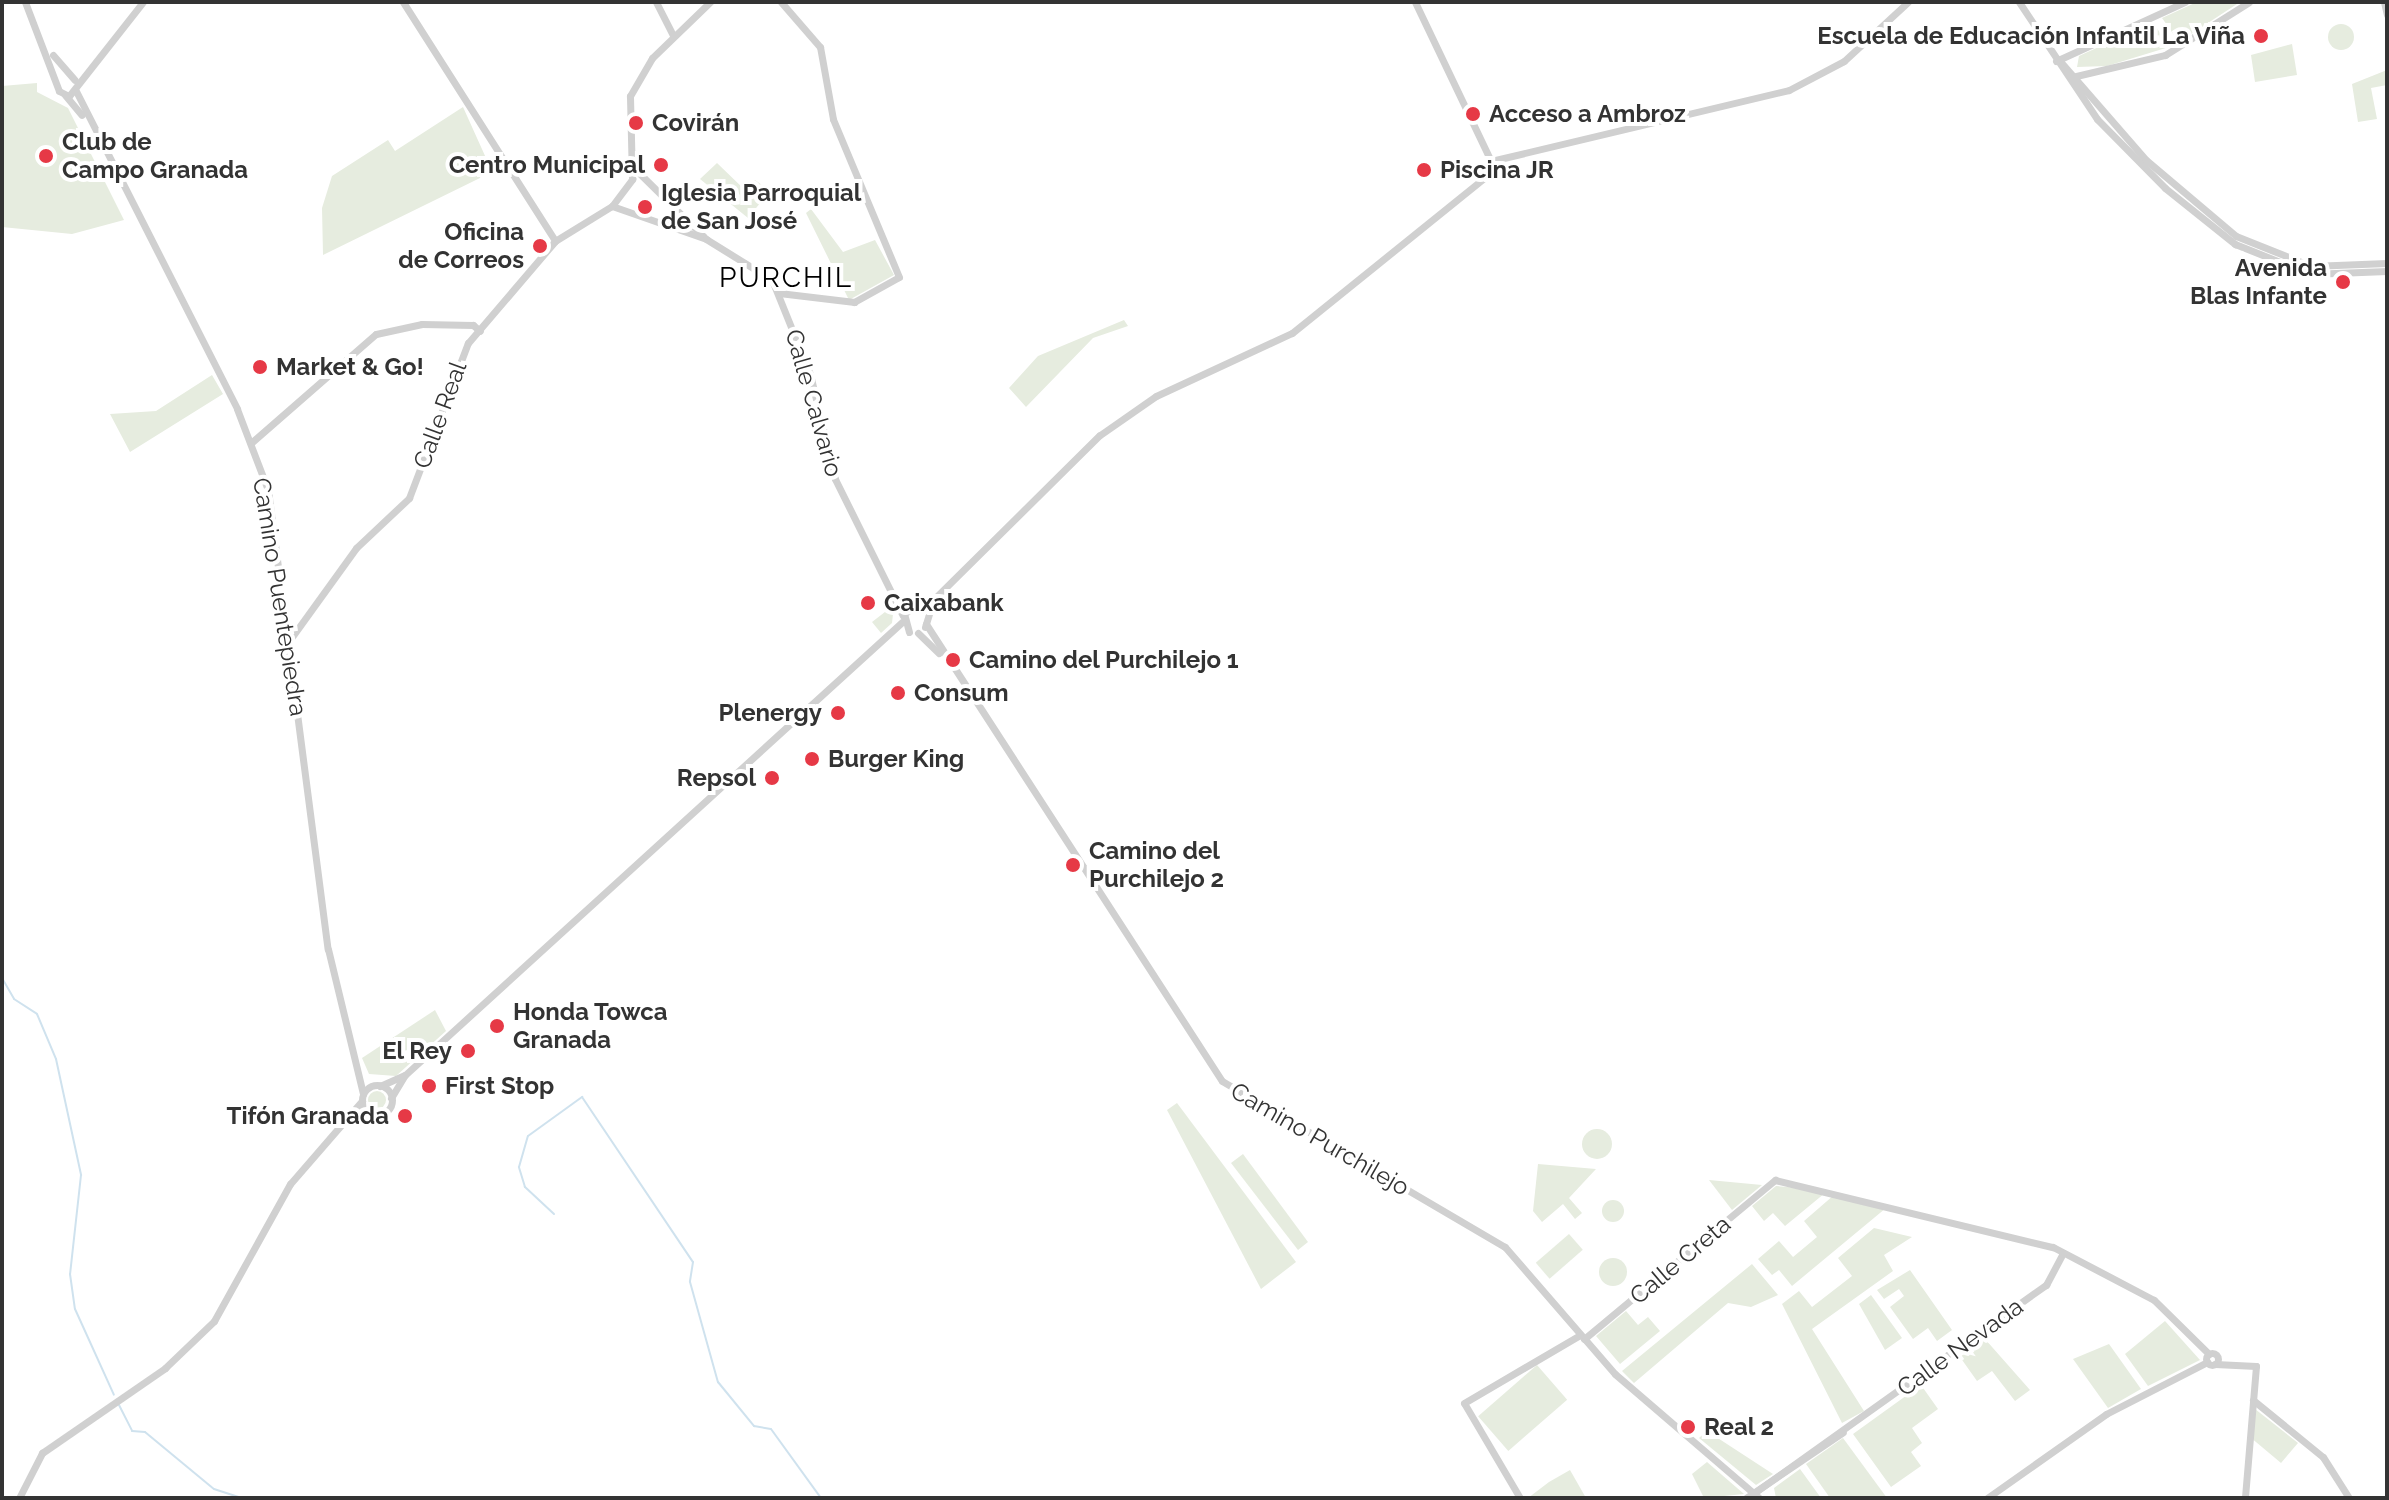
<!DOCTYPE html>
<html>
<head>
<meta charset="utf-8">
<style>
  body { margin:0 }
  #map { position:relative; width:2389px; height:1500px; overflow:hidden; background:#fff; font-family:Raleway,sans-serif }
  div>[style] { position:absolute }
  .green>* { inset:0; background:#e6ecdf; transform-origin:0 0 }
  .round { border-radius:50% }
  .water>* { inset:0; background:#cfe2ee }
  .stream>* { height:2px; margin:-1px; padding:0 1px; transform-origin:1px; border-radius:1px; background:#cfe2ee }
  .minor>* { height:7px; margin:-3.5px; padding:0 3.5px; transform-origin:3.5px; border-radius:3.5px; background:#d0d0d0 }
  .minor>.ring { margin:-3.5px; padding:0; box-sizing:content-box; background:none; border:7px solid #d0d0d0; border-radius:50% }
  .dots>* { width:22px; height:22px; translate:-50% -50%; box-sizing:border-box; border:4px solid #fff; border-radius:50% }
  span { translate:-50% -50%; white-space:nowrap; text-align:center; line-height:1.15; -webkit-text-stroke:8px #fff; paint-order:stroke }
  .poi-label { font-size:24px; color:#333; font-weight:700 }
  .right { translate:-100% -50%; text-align:right }
  .left { translate:0 -50%; text-align:left }
  .street-label { font-size:24px; color:#333 }
  .quarter-label { font-size:28px; color:#000; letter-spacing:2px }
  .frame { position:absolute; inset:0; border:4px solid #333; pointer-events:none }
</style>
</head>
<body>
<div id="map">
  <div class="green">
    <div style="clip-path:polygon(2197px 2px,2240px 2px,2179px 42px,2162px 18px)"></div>
    <div style="clip-path:polygon(2153px 22px,2169px 47px,2107px 66px,2077px 67px,2079px 56px)"></div>
    <div class="round" style="left:2328px;top:24px;width:26px;height:26px"></div>
    <div style="clip-path:polygon(2292px 44px,2297px 75px,2255px 82px,2251px 55px)"></div>
    <div style="clip-path:polygon(2387px 70px,2387px 85px,2371px 88px,2377px 119px,2358px 122px,2352px 84px)"></div>
    <div style="clip-path:polygon(37px 83px,37px 92px,68px 108px,124px 220px,72px 234px,2px 227px,2px 86px)"></div>
    <div style="clip-path:polygon(463px 107px,486px 158px,480px 178px,323px 255px,322px 208px,332px 176px,388px 140px,395px 151px)"></div>
    <div style="clip-path:polygon(717px 163px,745px 190px,755px 180px,770px 191px,748px 218px,700px 179px)"></div>
    <div style="clip-path:polygon(811px 209px,843px 252px,875px 240px,894px 275px,849px 300px,806px 213px)"></div>
    <div style="clip-path:polygon(1124px 320px,1128px 326px,1093px 338px,1026px 407px,1009px 388px,1038px 356px)"></div>
    <div style="clip-path:polygon(212px 375px,223px 394px,130px 452px,110px 414px,156px 411px)"></div>
    <div style="clip-path:polygon(894px 605px,892px 623px,881px 633px,872px 622px)"></div>
    <div style="clip-path:polygon(435px 1010px,446px 1031px,396px 1076px,369px 1074px,362px 1058px)"></div>
    <div class="round" style="left:368px;top:1091px;width:18px;height:18px"></div>
    <div style="clip-path:polygon(1177px 1103px,1296px 1262px,1261px 1289px,1167px 1110px)"></div>
    <div class="round" style="left:1582px;top:1129px;width:30px;height:30px"></div>
    <div style="clip-path:polygon(1243px 1154px,1308px 1242px,1298px 1250px,1231px 1163px)"></div>
    <div style="clip-path:polygon(1538px 1164px,1596px 1169px,1569px 1198px,1582px 1213px,1575px 1219px,1563px 1204px,1542px 1222px,1533px 1211px)"></div>
    <div style="clip-path:polygon(1709px 1180px,1762px 1185px,1732px 1210px)"></div>
    <div style="clip-path:polygon(1776px 1186px,1811px 1189px,1825px 1193px,1785px 1226px,1773px 1213px,1764px 1221px,1752px 1206px)"></div>
    <div style="clip-path:polygon(1834px 1195px,1886px 1208px,1792px 1286px,1779px 1270px,1772px 1275px,1758px 1259px,1779px 1241px,1793px 1257px,1817px 1237px,1804px 1221px)"></div>
    <div class="round" style="left:1602px;top:1200px;width:22px;height:22px"></div>
    <div style="clip-path:polygon(1874px 1228px,1912px 1237px,1884px 1255px,1893px 1271px,1812px 1329px,1864px 1411px,1842px 1423px,1782px 1304px,1799px 1291px,1812px 1307px,1852px 1276px,1838px 1258px)"></div>
    <div style="left:1569px;top:1234px;width:21px;height:44px;rotate:49deg"></div>
    <div class="round" style="left:1599px;top:1258px;width:28px;height:28px"></div>
    <div style="clip-path:polygon(1752px 1264px,1778px 1295px,1751px 1307px,1728px 1303px,1634px 1383px,1622px 1371px)"></div>
    <div style="clip-path:polygon(1910px 1270px,1952px 1330px,1937px 1341px,1928px 1328px,1913px 1339px,1890px 1307px,1904px 1296px,1899px 1289px,1884px 1299px,1877px 1290px)"></div>
    <div style="clip-path:polygon(1871px 1295px,1902px 1338px,1885px 1350px,1859px 1304px)"></div>
    <div style="clip-path:polygon(1626px 1311px,1638px 1325px,1648px 1317px,1660px 1331px,1620px 1364px,1596px 1336px)"></div>
    <div style="clip-path:polygon(2165px 1321px,2200px 1360px,2148px 1386px,2125px 1354px)"></div>
    <div style="clip-path:polygon(1985px 1339px,2030px 1390px,2015px 1401px,1992px 1371px,1977px 1381px,1960px 1357px)"></div>
    <div style="clip-path:polygon(2109px 1344px,2141px 1389px,2108px 1408px,2073px 1359px)"></div>
    <div style="left:1537px;top:1365px;width:46px;height:78px;rotate:49deg"></div>
    <div style="clip-path:polygon(1921px 1385px,1938px 1409px,1912px 1428px,1922px 1443px,1911px 1452px,1921px 1466px,1891px 1487px,1853px 1434px)"></div>
    <div style="clip-path:polygon(2255px 1409px,2298px 1443px,2281px 1463px,2250px 1437px)"></div>
    <div style="clip-path:polygon(1707px 1431px,1773px 1474px,1756px 1485px,1699px 1438px)"></div>
    <div style="clip-path:polygon(1843px 1438px,1887px 1498px,1830px 1498px,1806px 1464px)"></div>
    <div style="clip-path:polygon(1707px 1462px,1744px 1494px,1704px 1498px,1692px 1474px)"></div>
    <div style="clip-path:polygon(1800px 1469px,1821px 1498px,1776px 1498px,1774px 1488px)"></div>
    <div style="clip-path:polygon(1570px 1470px,1586px 1498px,1528px 1498px,1549px 1482px)"></div>
  </div>
  <div class="water">
    <div class="round" style="left:1415px;top:161px;width:18px;height:18px"></div>
  </div>
  <div class="stream">
    <div style="left:2px;top:978px;width:24px;rotate:60deg"></div>
    <div style="left:14px;top:999px;width:27px;rotate:33deg"></div>
    <div style="left:37px;top:1014px;width:49px;rotate:67.1deg"></div>
    <div style="left:56px;top:1059px;width:119px;rotate:77.8deg"></div>
    <div style="left:81px;top:1175px;width:100px;rotate:96.3deg"></div>
    <div style="left:70px;top:1274px;width:35px;rotate:82deg"></div>
    <div style="left:75px;top:1309px;width:94px;rotate:65.6deg"></div>
    <div style="left:554px;top:1214px;width:40px;rotate:-137deg"></div>
    <div style="left:525px;top:1187px;width:21px;rotate:-107deg"></div>
    <div style="left:519px;top:1167px;width:32px;rotate:-74deg"></div>
    <div style="left:528px;top:1136px;width:67px;rotate:-35.8deg"></div>
    <div style="left:582px;top:1097px;width:199px;rotate:56.1deg"></div>
    <div style="left:693px;top:1262px;width:20px;rotate:99deg"></div>
    <div style="left:690px;top:1282px;width:104px;rotate:74.4deg"></div>
    <div style="left:718px;top:1382px;width:57px;rotate:50.7deg"></div>
    <div style="left:754px;top:1426px;width:17px;rotate:10deg"></div>
    <div style="left:771px;top:1429px;width:85px;rotate:54.1deg"></div>
    <div style="left:119px;top:1405px;width:29px;rotate:63deg"></div>
    <div style="left:132px;top:1431px;width:13px;rotate:4deg"></div>
    <div style="left:145px;top:1432px;width:89px;rotate:39.6deg"></div>
    <div style="left:214px;top:1489px;width:29px;rotate:18deg"></div>
  </div>
  <div class="minor">
    <div style="left:25px;top:2px;width:95px;rotate:69.1deg"></div>
    <div style="left:59px;top:91px;width:11px;rotate:27deg"></div>
    <div style="left:69px;top:96px;width:120px;rotate:-51.8deg"></div>
    <div style="left:403px;top:2px;width:283px;rotate:57.5deg"></div>
    <div style="left:656px;top:2px;width:38px;rotate:63deg"></div>
    <div style="left:1415px;top:2px;width:176px;rotate:64.5deg"></div>
    <div style="left:2019px;top:2px;width:141px;rotate:56.3deg"></div>
    <div style="left:2097px;top:119px;width:97px;rotate:45.4deg"></div>
    <div style="left:2165px;top:188px;width:90px;rotate:38.7deg"></div>
    <div style="left:2235px;top:244px;width:81px;rotate:21.8deg"></div>
    <div style="left:2310px;top:274px;width:77px;rotate:-2.2deg"></div>
    <div style="left:2384px;top:2px;width:13px;rotate:77deg"></div>
    <div style="left:53px;top:55px;width:33px;rotate:49deg"></div>
    <div style="left:2059px;top:60px;width:133px;rotate:49deg"></div>
    <div style="left:2146px;top:160px;width:118px;rotate:40.2deg"></div>
    <div style="left:2236px;top:236px;width:81px;rotate:21.8deg"></div>
    <div style="left:2311px;top:266px;width:76px;rotate:-2.3deg"></div>
    <div style="left:2056px;top:61px;width:142px;rotate:-24.6deg"></div>
    <div style="left:2072px;top:77px;width:96px;rotate:-13.3deg"></div>
    <div style="left:2165px;top:55px;width:99px;rotate:-32.2deg"></div>
    <div style="left:76px;top:91px;width:356px;rotate:63.1deg"></div>
    <div style="left:237px;top:409px;width:87px;rotate:69.1deg"></div>
    <div style="left:268px;top:490px;width:463px;rotate:82.6deg"></div>
    <div style="left:328px;top:949px;width:149px;rotate:76.4deg"></div>
    <div style="left:65px;top:95px;width:26px;rotate:50deg"></div>
    <div style="left:1491px;top:161px;width:306px;rotate:-13.4deg"></div>
    <div style="left:1789px;top:90px;width:62px;rotate:-27.8deg"></div>
    <div style="left:1844px;top:61px;width:87px;rotate:-42.7deg"></div>
    <div style="left:635px;top:169px;width:97px;rotate:44.6deg"></div>
    <div style="left:1489px;top:174px;width:12px"></div>
    <div style="left:1501px;top:174px;width:10px;rotate:-84deg"></div>
    <div style="left:612px;top:206px;width:100px;rotate:19.3deg"></div>
    <div style="left:706px;top:239px;width:78px;rotate:31.8deg"></div>
    <div style="left:772px;top:280px;width:101px;rotate:68deg"></div>
    <div style="left:810px;top:374px;width:108px;rotate:76.6deg"></div>
    <div style="left:835px;top:479px;width:153px;rotate:63.6deg"></div>
    <div style="left:779px;top:293px;width:76px;rotate:6.8deg"></div>
    <div style="left:854px;top:302px;width:51px;rotate:-29.1deg"></div>
    <div style="left:899px;top:277px;width:171px;rotate:-112.7deg"></div>
    <div style="left:833px;top:119px;width:73px;rotate:-100.2deg"></div>
    <div style="left:820px;top:47px;width:60px;rotate:-130.9deg"></div>
    <div style="left:252px;top:442px;width:164px;rotate:-41.1deg"></div>
    <div style="left:376px;top:334px;width:47px;rotate:-12.3deg"></div>
    <div style="left:422px;top:324px;width:51px;rotate:1.1deg"></div>
    <div style="left:473px;top:325px;width:9px;rotate:41deg"></div>
    <div style="left:926px;top:624px;width:544px;rotate:57.07deg"></div>
    <div style="left:1222px;top:1081px;width:328px;rotate:30.4deg"></div>
    <div style="left:1505px;top:1247px;width:168px;rotate:49.1deg"></div>
    <div style="left:1615px;top:1374px;width:190px;rotate:40.7deg"></div>
    <div style="left:925px;top:627px;width:27px;rotate:-73deg"></div>
    <div style="left:909px;top:632px;width:20px;rotate:-105deg"></div>
    <div style="left:904px;top:613px;width:33px;rotate:-25deg"></div>
    <div style="left:934px;top:599px;width:233px;rotate:-44.7deg"></div>
    <div style="left:1100px;top:435px;width:68px;rotate:-34.9deg"></div>
    <div style="left:1156px;top:396px;width:150px;rotate:-24.9deg"></div>
    <div style="left:1292px;top:333px;width:253px;rotate:-38.9deg"></div>
    <div style="left:1489px;top:174px;width:13px;rotate:-81deg"></div>
    <div style="left:918px;top:633px;width:29px;rotate:44deg"></div>
    <div style="left:289px;top:641px;width:115px;rotate:-54.2deg"></div>
    <div style="left:356px;top:548px;width:73px;rotate:-43.3deg"></div>
    <div style="left:409px;top:498px;width:166px;rotate:-69.2deg"></div>
    <div style="left:468px;top:343px;width:134px;rotate:-49.5deg"></div>
    <div style="left:555px;top:241px;width:67px;rotate:-31.6deg"></div>
    <div style="left:612px;top:206px;width:34px;rotate:-53deg"></div>
    <div style="left:632px;top:179px;width:83px;rotate:-91.4deg"></div>
    <div style="left:630px;top:96px;width:44px;rotate:-59.9deg"></div>
    <div style="left:652px;top:58px;width:81px;rotate:-44deg"></div>
    <div class="ring" style="left:362px;top:1085px;width:23px;height:23px"></div>
    <div style="left:380px;top:1086px;width:27px;rotate:-24deg"></div>
    <div style="left:405px;top:1075px;width:672px;rotate:-42.35deg"></div>
    <div style="left:391px;top:1098px;width:26px;rotate:-59deg"></div>
    <div style="left:1584px;top:1339px;width:249px;rotate:-39.8deg"></div>
    <div style="left:1775px;top:1180px;width:286px;rotate:13.6deg"></div>
    <div style="left:2053px;top:1247px;width:114px;rotate:27.7deg"></div>
    <div style="left:2154px;top:1300px;width:77px;rotate:44.5deg"></div>
    <div class="ring" style="left:2206px;top:1353px;width:5px;height:5px"></div>
    <div style="left:2215px;top:1364px;width:41px;rotate:2.8deg"></div>
    <div style="left:2256px;top:1366px;width:132px;rotate:94.8deg"></div>
    <div style="left:2253px;top:1400px;width:90px;rotate:39.2deg"></div>
    <div style="left:2323px;top:1457px;width:49px;rotate:57.6deg"></div>
    <div style="left:1754px;top:1493px;width:359px;rotate:-35.5deg"></div>
    <div style="left:2046px;top:1285px;width:36px;rotate:-62deg"></div>
    <div style="left:19px;top:1498px;width:51px;rotate:-62.9deg"></div>
    <div style="left:42px;top:1453px;width:150px;rotate:-34.6deg"></div>
    <div style="left:165px;top:1368px;width:68px;rotate:-43.8deg"></div>
    <div style="left:214px;top:1321px;width:157px;rotate:-61deg"></div>
    <div style="left:290px;top:1184px;width:110px;rotate:-49.1deg"></div>
    <div style="left:1520px;top:1498px;width:110px;rotate:-120.5deg"></div>
    <div style="left:1464px;top:1403px;width:134px;rotate:-30.4deg"></div>
    <div style="left:1746px;top:1498px;width:117px;rotate:-34.2deg"></div>
    <div style="left:1987px;top:1498px;width:146px;rotate:-35.2deg"></div>
    <div style="left:2106px;top:1414px;width:114px;rotate:-27.2deg"></div>
  </div>
  <div class="dots">
    <div style="left:2261px;top:36px;background:#e63946"></div>
    <div style="left:1473px;top:114px;background:#e63946"></div>
    <div style="left:636px;top:123px;background:#e63946"></div>
    <div style="left:46px;top:156px;background:#e63946"></div>
    <div style="left:661px;top:165px;background:#e63946"></div>
    <div style="left:1424px;top:170px;background:#e63946"></div>
    <div style="left:645px;top:207px;background:#e63946"></div>
    <div style="left:540px;top:246px;background:#e63946"></div>
    <div style="left:2343px;top:282px;background:#e63946"></div>
    <div style="left:260px;top:367px;background:#e63946"></div>
    <div style="left:868px;top:603px;background:#e63946"></div>
    <div style="left:953px;top:660px;background:#e63946"></div>
    <div style="left:898px;top:693px;background:#e63946"></div>
    <div style="left:838px;top:713px;background:#e63946"></div>
    <div style="left:812px;top:759px;background:#e63946"></div>
    <div style="left:772px;top:778px;background:#e63946"></div>
    <div style="left:1073px;top:865px;background:#e63946"></div>
    <div style="left:497px;top:1026px;background:#e63946"></div>
    <div style="left:468px;top:1051px;background:#e63946"></div>
    <div style="left:429px;top:1086px;background:#e63946"></div>
    <div style="left:405px;top:1116px;background:#e63946"></div>
    <div style="left:1688px;top:1427px;background:#e63946"></div>
  </div>
  <div class="poi-label">
    <span class="right" style="left:2245px;top:36px">Escuela de Educación Infantil La Viña</span>
    <span class="left" style="left:1489px;top:114px">Acceso a Ambroz</span>
    <span class="left" style="left:652px;top:123px">Covirán</span>
    <span class="left" style="left:62px;top:156px">Club de<br>Campo Granada</span>
    <span class="right" style="left:645px;top:165px">Centro Municipal</span>
    <span class="left" style="left:1440px;top:170px">Piscina JR</span>
    <span class="left" style="left:661px;top:207px">Iglesia Parroquial<br>de San José</span>
    <span class="right" style="left:524px;top:246px">Oficina<br>de Correos</span>
    <span class="right" style="left:2327px;top:282px">Avenida<br>Blas Infante</span>
    <span class="left" style="left:276px;top:367px">Market &amp; Go!</span>
    <span class="left" style="left:884px;top:603px">Caixabank</span>
    <span class="left" style="left:969px;top:660px">Camino del Purchilejo 1</span>
    <span class="left" style="left:914px;top:693px">Consum</span>
    <span class="right" style="left:822px;top:713px">Plenergy</span>
    <span class="left" style="left:828px;top:759px">Burger King</span>
    <span class="right" style="left:756px;top:778px">Repsol</span>
    <span class="left" style="left:1089px;top:865px">Camino del<br>Purchilejo 2</span>
    <span class="left" style="left:513px;top:1026px">Honda Towca<br>Granada</span>
    <span class="right" style="left:452px;top:1051px">El Rey</span>
    <span class="left" style="left:445px;top:1086px">First Stop</span>
    <span class="right" style="left:389px;top:1116px">Tifón Granada</span>
    <span class="left" style="left:1704px;top:1427px">Real 2</span>
  </div>
  <div class="street-label">
    <span style="left:814px;top:403px;rotate:74deg">Calle Calvario</span>
    <span style="left:440px;top:415px;rotate:-70deg">Calle Real</span>
    <span style="left:280px;top:597px;rotate:81deg">Camino Puentepiedra</span>
    <span style="left:1320px;top:1139px;rotate:30deg">Camino Purchilejo</span>
    <span style="left:1680px;top:1260px;rotate:-40deg">Calle Creta</span>
    <span style="left:1960px;top:1347px;rotate:-36deg">Calle Nevada</span>
  </div>
  <div class="quarter-label">
    <span style="left:786px;top:278px">PURCHIL</span>
  </div>
  <div class="frame"></div>
</div>
</body>
</html>
